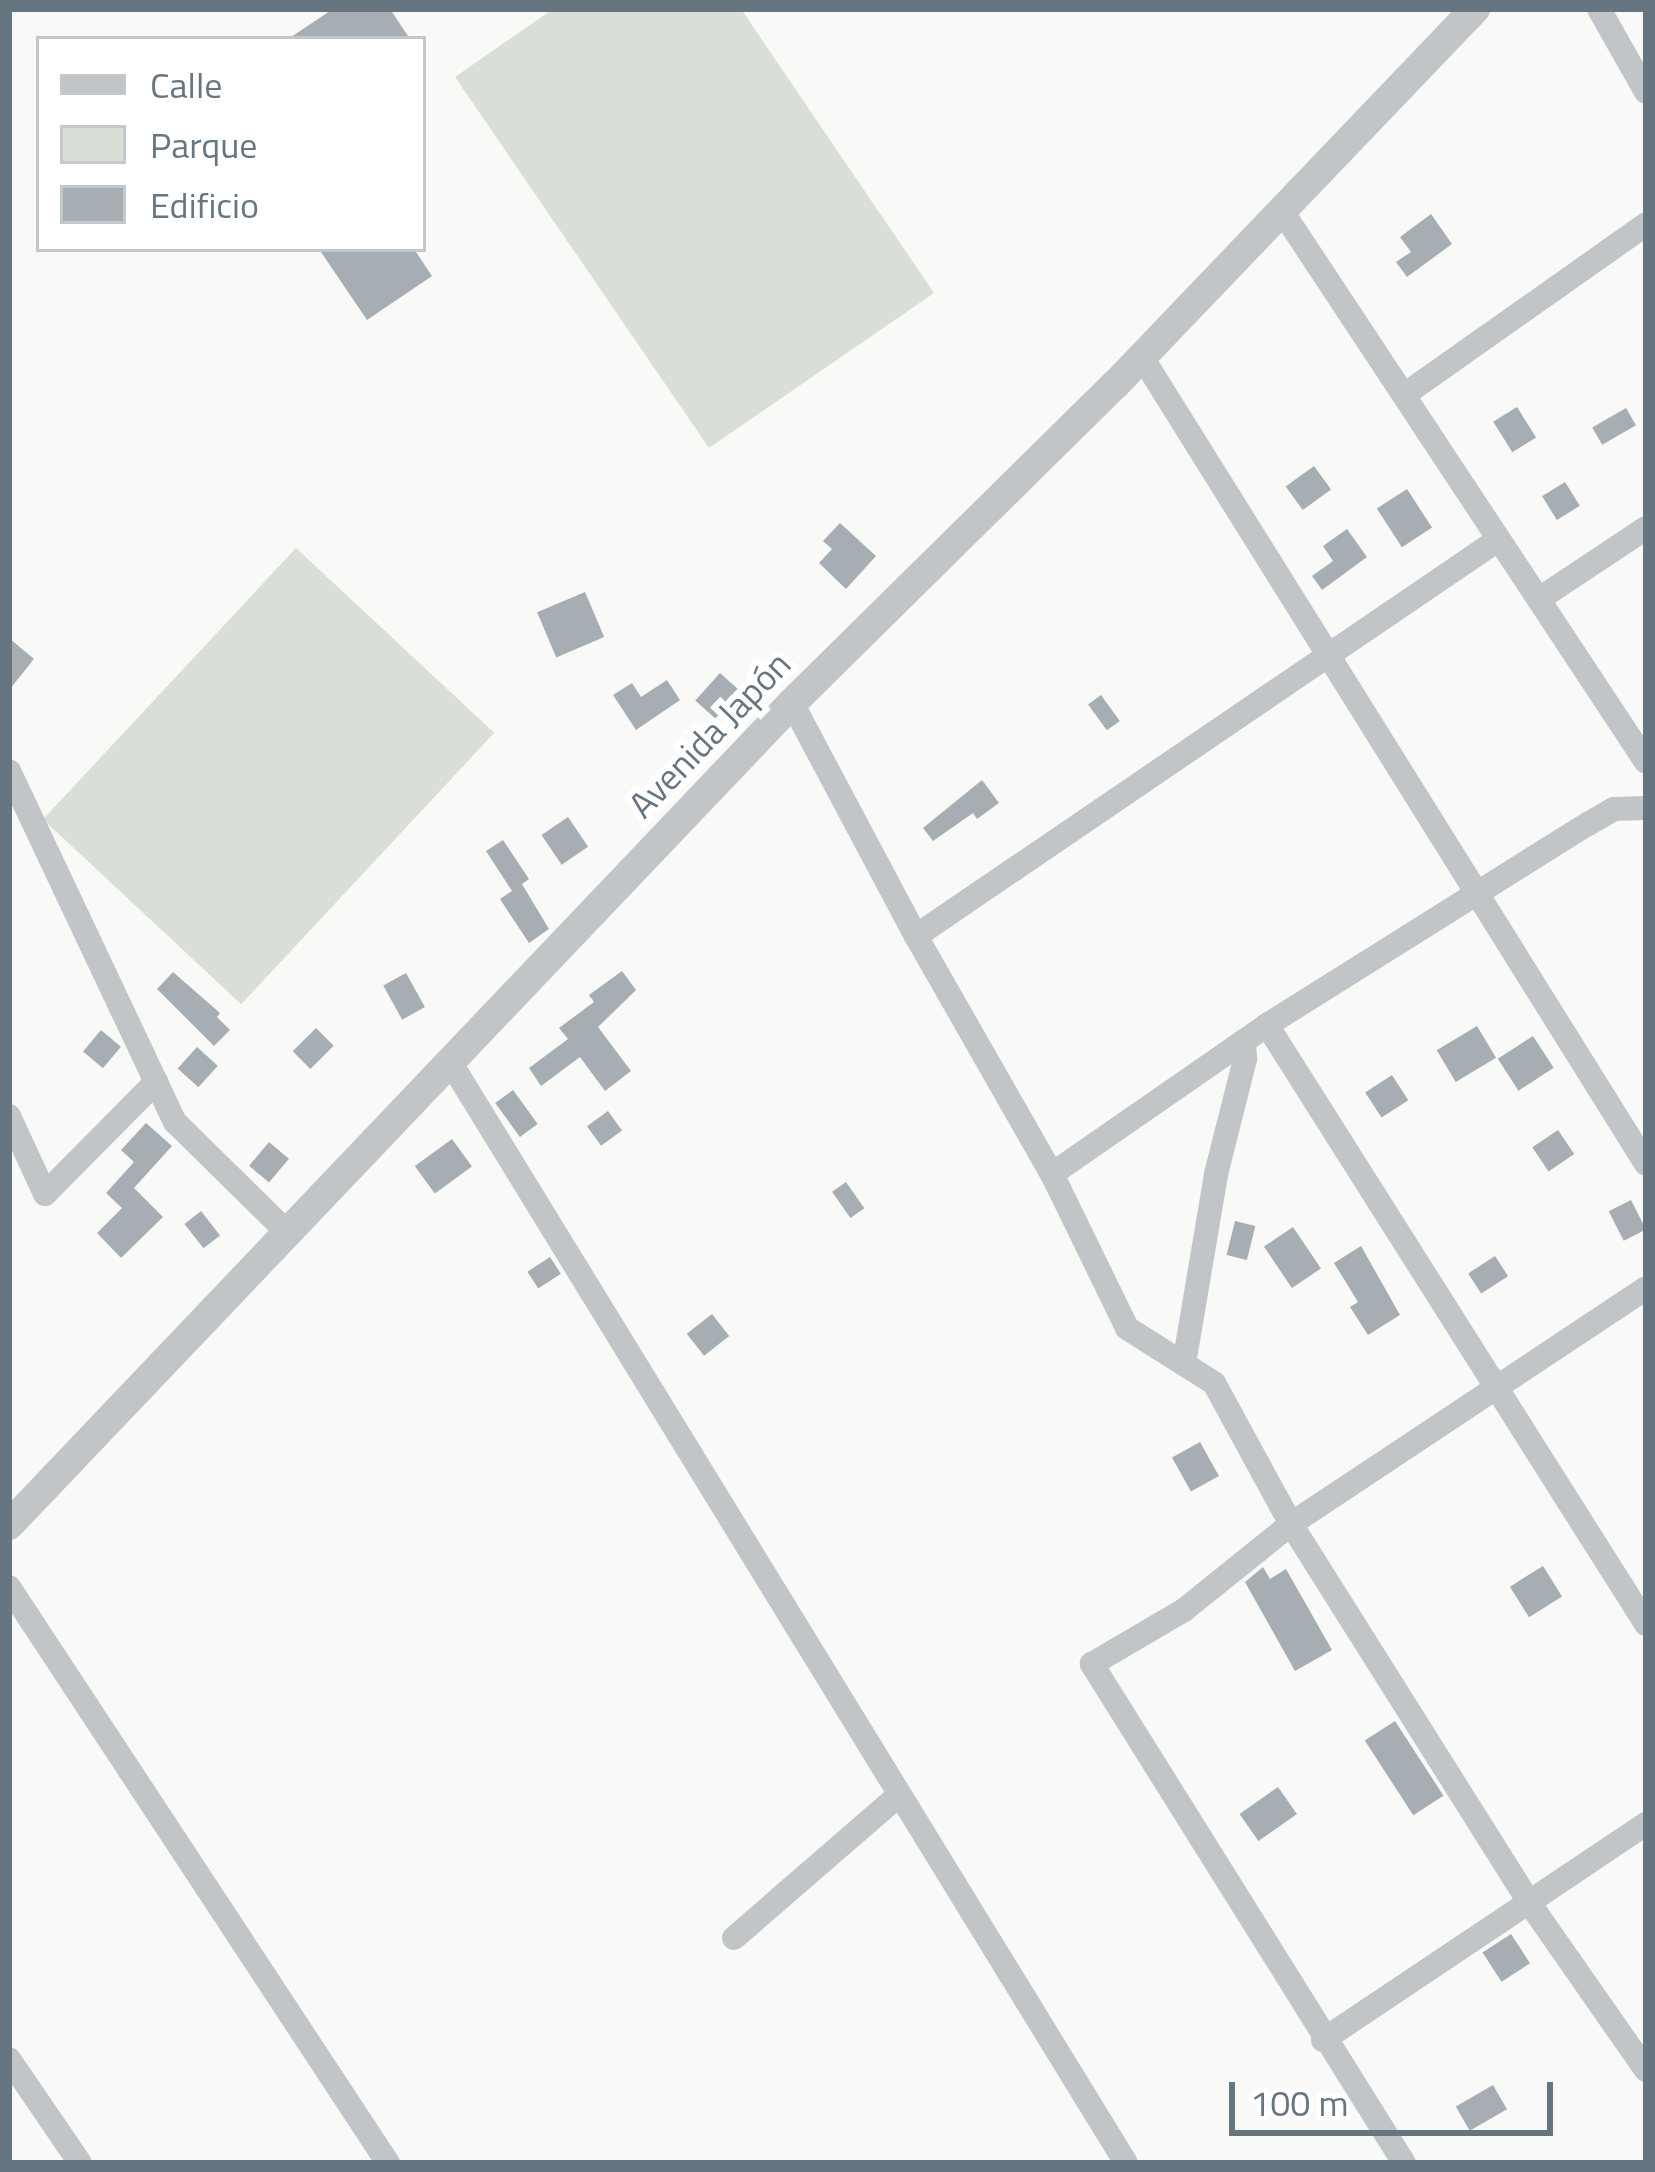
<!DOCTYPE html>
<html>
<head>
<meta charset="utf-8">
<style>
  body { margin:0 }
  #map { position:relative; width:1655px; height:2172px; overflow:hidden; background:#f9f9f7; font-family:"Titillium Web",sans-serif }
  div>[style] { position:absolute }
  .green>* { inset:0; background:#d9ded7; transform-origin:0 0 }
  .building>* { inset:0; background:#a6aeb4; transform-origin:0 0 }
  .minor>* { height:24px; margin:-12px; padding:0 12px; transform-origin:12px; border-radius:12px; background:#c1c5c8 }
  .tertiary>* { height:30px; margin:-15px; padding:0 15px; transform-origin:15px; border-radius:15px; background:#c1c5c8 }
  span { translate:-50% -50%; white-space:nowrap; text-align:center; line-height:1.15; -webkit-text-stroke:12px #fff; paint-order:stroke }
  .street-label { font-size:36px; color:#667680 }
  .frame { position:absolute; inset:0; border:12px solid #667680; pointer-events:none }
  .legend { position:absolute; left:36px; top:36px; width:390px; height:216px; box-sizing:border-box; background:#fff; border:3px solid #c2c8cc; margin:0; padding:15px 21px; list-style:none; font-size:36px; color:#667680 }
  .legend li { display:flex; align-items:center; gap:24px; height:60px }
  .legend b { width:60px; border:3px solid #c2c8cc }
  .scale { position:absolute; left:1229px; top:2082px; width:324px; height:54px; box-sizing:border-box; border:6px solid #667680; border-top:0; padding-left:15px; font-size:36px; line-height:42px; white-space:nowrap; color:#667680; -webkit-text-stroke:9px #fff; paint-order:stroke }
</style>
</head>
<body>
<div id="map">
  <div class="green">
    <div style="clip-path:polygon(553px 9px,741px 9px,934px 293px,709px 448px,455px 77px)"></div>
    <div style="left:296px;top:548px;width:271px;height:371px;rotate:43deg"></div>
  </div>
  <div class="building">
    <div style="clip-path:polygon(333px 9px,390px 9px,410px 39px,288px 39px)"></div>
    <div style="clip-path:polygon(1431px 214px,1452px 244px,1407px 277px,1396px 262px,1411px 252px,1400px 237px)"></div>
    <div style="clip-path:polygon(319px 249px,414px 249px,432px 276px,367px 320px)"></div>
    <div style="left:1517px;top:407px;width:36px;height:28px;rotate:58deg"></div>
    <div style="left:1626px;top:408px;width:20px;height:39px;rotate:60deg"></div>
    <div style="left:1314px;top:466px;width:29px;height:35px;rotate:54deg"></div>
    <div style="left:1565px;top:482px;width:28px;height:27px;rotate:58deg"></div>
    <div style="left:1407px;top:489px;width:46px;height:36px;rotate:57deg"></div>
    <div style="clip-path:polygon(840px 523px,876px 556px,846px 589px,819px 563px,832px 549px,823px 541px)"></div>
    <div style="clip-path:polygon(1347px 529px,1367px 557px,1322px 590px,1312px 576px,1333px 561px,1323px 546px)"></div>
    <div style="left:585px;top:592px;width:49px;height:52px;rotate:67deg"></div>
    <div style="clip-path:polygon(9px 638px,34px 659px,9px 690px)"></div>
    <div style="left:720px;top:673px;width:27px;height:37px;rotate:42deg"></div>
    <div style="clip-path:polygon(667px 680px,680px 700px,636px 730px,613px 695px,632px 683px,641px 697px)"></div>
    <div style="left:1101px;top:695px;width:32px;height:16px;rotate:54deg"></div>
    <div style="clip-path:polygon(982px 780px,999px 803px,977px 819px,973px 813px,933px 841px,923px 828px)"></div>
    <div style="left:568px;top:817px;width:36px;height:32px;rotate:56deg"></div>
    <div style="clip-path:polygon(503px 840px,529px 879px,522px 884px,549px 929px,529px 943px,500px 899px,512px 891px,486px 851px)"></div>
    <div style="clip-path:polygon(622px 971px,636px 990px,598px 1027px,631px 1071px,605px 1091px,580px 1057px,541px 1086px,529px 1068px,568px 1039px,559px 1028px,594px 1002px,589px 995px)"></div>
    <div style="clip-path:polygon(173px 972px,220px 1013px,217px 1017px,230px 1030px,214px 1046px,157px 989px)"></div>
    <div style="left:406px;top:973px;width:39px;height:26px;rotate:61deg"></div>
    <div style="left:1477px;top:1026px;width:37px;height:47px;rotate:59deg"></div>
    <div style="left:316px;top:1028px;width:25px;height:33px;rotate:45deg"></div>
    <div style="left:101px;top:1030px;width:26px;height:28px;rotate:40deg"></div>
    <div style="left:1533px;top:1036px;width:38px;height:42px;rotate:57deg"></div>
    <div style="left:197px;top:1047px;width:28px;height:29px;rotate:42deg"></div>
    <div style="left:1392px;top:1075px;width:30px;height:32px;rotate:57deg"></div>
    <div style="left:513px;top:1090px;width:42px;height:22px;rotate:54deg"></div>
    <div style="left:608px;top:1111px;width:24px;height:26px;rotate:54deg"></div>
    <div style="clip-path:polygon(146px 1123px,172px 1146px,134px 1188px,163px 1217px,121px 1258px,97px 1233px,122px 1208px,106px 1193px,134px 1162px,121px 1150px)"></div>
    <div style="left:1558px;top:1130px;width:29px;height:31px;rotate:56deg"></div>
    <div style="left:452px;top:1139px;width:34px;height:46px;rotate:54deg"></div>
    <div style="left:269px;top:1142px;width:26px;height:31px;rotate:40deg"></div>
    <div style="left:846px;top:1182px;width:32px;height:17px;rotate:55deg"></div>
    <div style="left:1631px;top:1200px;width:33px;height:25px;rotate:63deg"></div>
    <div style="left:201px;top:1211px;width:31px;height:21px;rotate:52deg"></div>
    <div style="left:1235px;top:1221px;width:21px;height:35px;rotate:14deg"></div>
    <div style="left:1293px;top:1227px;width:50px;height:35px;rotate:56deg"></div>
    <div style="clip-path:polygon(1361px 1246px,1400px 1315px,1368px 1335px,1350px 1307px,1358px 1302px,1334px 1263px)"></div>
    <div style="left:1495px;top:1256px;width:24px;height:32px;rotate:57deg"></div>
    <div style="left:550px;top:1257px;width:20px;height:27px;rotate:57deg"></div>
    <div style="left:712px;top:1314px;width:28px;height:32px;rotate:52deg"></div>
    <div style="left:1200px;top:1442px;width:39px;height:32px;rotate:61deg"></div>
    <div style="left:1543px;top:1566px;width:36px;height:39px;rotate:58deg"></div>
    <div style="clip-path:polygon(1263px 1567px,1270px 1579px,1286px 1569px,1332px 1650px,1295px 1671px,1245px 1582px)"></div>
    <div style="left:1395px;top:1721px;width:89px;height:36px;rotate:57deg"></div>
    <div style="left:1278px;top:1787px;width:33px;height:47px;rotate:55deg"></div>
    <div style="left:1511px;top:1934px;width:35px;height:34px;rotate:57deg"></div>
    <div style="left:1493px;top:2085px;width:28px;height:43px;rotate:60deg"></div>
  </div>
  <div class="minor">
    <div style="left:1599px;top:9px;width:95px;rotate:60.5deg"></div>
    <div style="left:1282px;top:211px;width:660px;rotate:56.55deg"></div>
    <div style="left:1142px;top:357px;width:951px;rotate:58.01deg"></div>
    <div style="left:1404px;top:395px;width:296px;rotate:-35.2deg"></div>
    <div style="left:1539px;top:599px;width:128px;rotate:-33.6deg"></div>
    <div style="left:792px;top:703px;width:264px;rotate:62deg"></div>
    <div style="left:916px;top:936px;width:274px;rotate:60.3deg"></div>
    <div style="left:1052px;top:1174px;width:171px;rotate:64deg"></div>
    <div style="left:1127px;top:1328px;width:103px;rotate:32.3deg"></div>
    <div style="left:1214px;top:1383px;width:161px;rotate:61.4deg"></div>
    <div style="left:1291px;top:1524px;width:445px;rotate:57.8deg"></div>
    <div style="left:1528px;top:1901px;width:206px;rotate:55.1deg"></div>
    <div style="left:9px;top:771px;width:388px;rotate:64.7deg"></div>
    <div style="left:175px;top:1122px;width:157px;rotate:44.5deg"></div>
    <div style="left:916px;top:936px;width:705px;rotate:-34.25deg"></div>
    <div style="left:1267px;top:1025px;width:709px;rotate:57.68deg"></div>
    <div style="left:449px;top:1060px;width:1294px;rotate:58.46deg"></div>
    <div style="left:9px;top:1116px;width:86px;rotate:65.2deg"></div>
    <div style="left:45px;top:1194px;width:158px;rotate:-45.3deg"></div>
    <div style="left:1052px;top:1174px;width:262px;rotate:-34.7deg"></div>
    <div style="left:1267px;top:1025px;width:379px;rotate:-32.1deg"></div>
    <div style="left:1588px;top:824px;width:30px;rotate:-30deg"></div>
    <div style="left:1614px;top:809px;width:32px;rotate:-2deg"></div>
    <div style="left:1184px;top:1364px;width:193px;rotate:-80.4deg"></div>
    <div style="left:1216px;top:1174px;width:119px;rotate:-75.8deg"></div>
    <div style="left:1245px;top:1059px;width:18px;rotate:-93deg"></div>
    <div style="left:9px;top:1587px;width:690px;rotate:56.66deg"></div>
    <div style="left:734px;top:1938px;width:217px;rotate:-40.9deg"></div>
    <div style="left:1323px;top:2040px;width:389px;rotate:-33.8deg"></div>
    <div style="left:9px;top:2059px;width:126px;rotate:55.7deg"></div>
    <div style="left:1404px;top:2163px;width:589px;rotate:-122.02deg"></div>
    <div style="left:1092px;top:1664px;width:107px;rotate:-30.4deg"></div>
    <div style="left:1184px;top:1610px;width:137px;rotate:-38.8deg"></div>
    <div style="left:1291px;top:1524px;width:426px;rotate:-33.6deg"></div>
  </div>
  <div class="tertiary">
    <div style="left:9px;top:1525px;width:1135px;rotate:-46.39deg"></div>
    <div style="left:792px;top:703px;width:453px;rotate:-44.6deg"></div>
    <div style="left:1115px;top:385px;width:521px;rotate:-46.25deg"></div>
  </div>
  <div class="street-label">
    <span style="left:709px;top:734px;rotate:-46deg">Avenida Japón</span>
  </div>
  <div class="frame"></div>
  <ul class="legend">
  <li><b style="height:15px;background:#c1c5c8"></b>Calle</li>
  <li><b style="height:33px;background:#d9ded7"></b>Parque</li>
  <li><b style="height:33px;background:#a6aeb4"></b>Edificio</li>
  </ul>
  <div class="scale">100 m</div>
</div>
</body>
</html>
